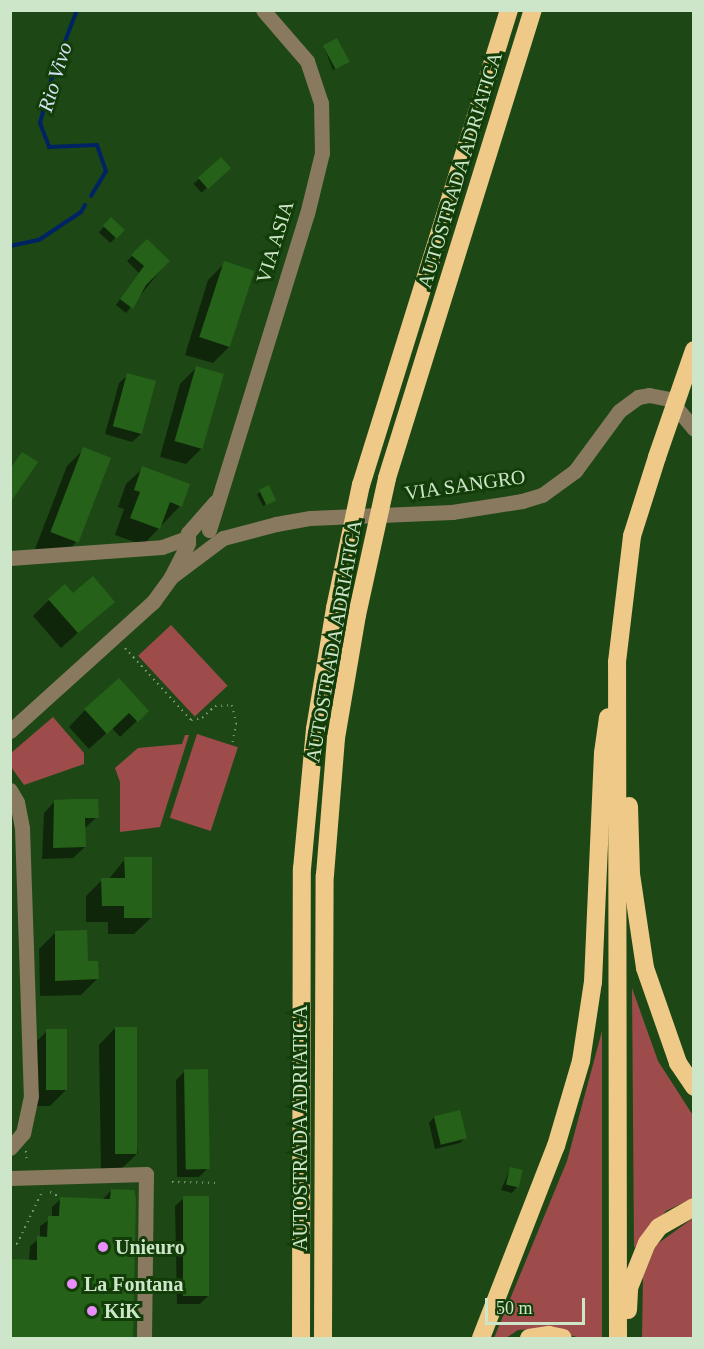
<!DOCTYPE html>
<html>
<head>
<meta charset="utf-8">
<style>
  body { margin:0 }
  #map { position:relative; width:704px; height:1349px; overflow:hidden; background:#1d4815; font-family:Georgia,serif }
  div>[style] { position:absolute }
  .green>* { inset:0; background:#9e4b4c; transform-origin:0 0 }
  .shadow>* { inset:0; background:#0007; transform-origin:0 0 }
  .stream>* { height:4px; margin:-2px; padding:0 2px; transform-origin:2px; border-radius:2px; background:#002364 }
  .building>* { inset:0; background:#256119; transform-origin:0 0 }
  .path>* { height:2px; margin-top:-1px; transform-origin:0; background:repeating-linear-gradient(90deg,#789971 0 1.5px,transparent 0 6px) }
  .minor>* { height:15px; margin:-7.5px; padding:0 7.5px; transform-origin:7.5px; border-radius:7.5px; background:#88795f }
  .highway>* { height:18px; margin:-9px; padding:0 9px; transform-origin:9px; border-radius:9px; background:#efc988 }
  .highway-bridge>* { height:18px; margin:-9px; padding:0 9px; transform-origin:9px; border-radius:9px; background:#efc988 }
  .dots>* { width:16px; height:16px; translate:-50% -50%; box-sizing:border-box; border:3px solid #123d09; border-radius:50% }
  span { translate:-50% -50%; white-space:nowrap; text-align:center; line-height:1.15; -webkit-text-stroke:6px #123d09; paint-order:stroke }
  .street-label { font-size:20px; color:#cde5c8 }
  .poi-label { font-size:20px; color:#cde5c8; font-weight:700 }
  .left { translate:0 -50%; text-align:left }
  .water-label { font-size:21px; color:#d5e1f5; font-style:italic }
  .frame { position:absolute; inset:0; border:12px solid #cde5c8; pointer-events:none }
  .scale { position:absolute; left:485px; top:1298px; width:100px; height:27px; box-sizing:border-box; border:3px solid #cde5c8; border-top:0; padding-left:8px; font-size:18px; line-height:21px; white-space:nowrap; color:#cde5c8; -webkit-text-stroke:4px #123d09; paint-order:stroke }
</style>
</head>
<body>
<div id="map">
  <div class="green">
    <div style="left:171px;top:625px;width:83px;height:45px;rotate:47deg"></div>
    <div style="clip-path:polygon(53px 717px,84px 753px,84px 764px,24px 785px,11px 767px,11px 753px)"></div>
    <div style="left:197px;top:734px;width:43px;height:88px;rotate:18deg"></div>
    <div style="clip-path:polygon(185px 735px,189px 735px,160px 827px,120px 832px,120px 782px,115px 768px,138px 748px,182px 744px)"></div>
    <div style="clip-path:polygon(632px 988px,658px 1061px,694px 1117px,693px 1198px,666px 1211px,634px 1248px)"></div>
    <div style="clip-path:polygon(602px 1031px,602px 1338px,580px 1338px,546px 1328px,518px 1330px,506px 1338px,494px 1338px,567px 1161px)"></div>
    <div style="clip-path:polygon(693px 1218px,693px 1338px,642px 1338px,643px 1277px,656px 1245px)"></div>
  </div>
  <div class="shadow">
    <div style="clip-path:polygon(324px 47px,345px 64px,333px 70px)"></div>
    <div style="left:221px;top:159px;width:12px;height:37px;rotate:48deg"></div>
    <div style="left:111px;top:219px;width:16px;height:18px;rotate:43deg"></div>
    <div style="clip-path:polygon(147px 241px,168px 261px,126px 313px,116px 305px,139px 273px,127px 261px)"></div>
    <div style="clip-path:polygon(225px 263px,252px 272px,229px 347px,213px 363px,185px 355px,208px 280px)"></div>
    <div style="clip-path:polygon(196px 368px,202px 448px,186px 464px,160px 457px,180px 384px)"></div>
    <div style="clip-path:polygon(128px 375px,141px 434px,132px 442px,105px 434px,119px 383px)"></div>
    <div style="clip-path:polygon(84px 449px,76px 542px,60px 559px,35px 549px,67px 466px)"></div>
    <div style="clip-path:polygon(143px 468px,180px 506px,143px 545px,115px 535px,124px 509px,118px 507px,126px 484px)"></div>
    <div style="clip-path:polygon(268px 487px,272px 501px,263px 506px,257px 494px)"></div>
    <div style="clip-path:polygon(73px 595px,113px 601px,61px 648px,33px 616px,49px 600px)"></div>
    <div style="clip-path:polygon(85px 710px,147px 711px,120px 737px,112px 728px,89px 749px,69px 727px)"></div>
    <div style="clip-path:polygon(55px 801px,97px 817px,84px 829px,85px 847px,73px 858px,42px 859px,44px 813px)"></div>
    <div style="clip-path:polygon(125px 859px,151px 918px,134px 934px,108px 934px,108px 922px,86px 922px,86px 896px,102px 880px,108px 880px)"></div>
    <div style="clip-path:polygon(56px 932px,97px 979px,81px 995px,40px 996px,39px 949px)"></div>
    <div style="clip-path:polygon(115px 1028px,138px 1153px,121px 1169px,101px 1170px,99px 1045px)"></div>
    <div style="clip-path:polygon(47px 1031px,67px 1089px,50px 1106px,31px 1106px,31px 1047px)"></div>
    <div style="clip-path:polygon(185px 1071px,207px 1169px,199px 1177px,177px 1177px,176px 1080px)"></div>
    <div style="clip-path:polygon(434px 1117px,465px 1138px,460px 1143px,435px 1149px,429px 1123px)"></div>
    <div style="clip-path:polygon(510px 1169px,517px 1187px,512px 1193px,501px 1190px)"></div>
    <div style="clip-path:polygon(111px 1191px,133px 1192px,131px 1338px,10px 1338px,10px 1260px,29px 1261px,30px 1246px,40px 1238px,40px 1226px,52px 1218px,52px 1207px,61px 1199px,103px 1199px)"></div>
    <div style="clip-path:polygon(184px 1198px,209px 1295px,200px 1304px,177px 1304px,175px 1206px)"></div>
  </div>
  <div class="stream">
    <div style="left:77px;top:10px;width:64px;rotate:111deg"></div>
    <div style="left:54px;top:70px;width:55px;rotate:104.8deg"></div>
    <div style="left:40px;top:123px;width:26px;rotate:69deg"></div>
    <div style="left:49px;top:147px;width:48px;rotate:-2.4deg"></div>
    <div style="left:97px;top:145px;width:28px;rotate:71deg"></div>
    <div style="left:106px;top:171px;width:29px;rotate:121deg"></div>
    <div style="left:10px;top:246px;width:30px;rotate:-12deg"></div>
    <div style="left:39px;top:240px;width:50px;rotate:-33.7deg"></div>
    <div style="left:81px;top:212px;width:8px;rotate:-60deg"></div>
  </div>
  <div class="building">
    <div style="left:337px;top:38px;width:27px;height:16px;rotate:62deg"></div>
    <div style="left:221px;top:157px;width:15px;height:31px;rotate:48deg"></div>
    <div style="left:111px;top:217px;width:19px;height:12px;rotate:43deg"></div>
    <div style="clip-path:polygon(147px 239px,170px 261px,146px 285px,133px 309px,120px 299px,144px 266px,131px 255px)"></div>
    <div style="left:224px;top:261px;width:32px;height:80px;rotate:18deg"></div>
    <div style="left:196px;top:366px;width:29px;height:78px;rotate:16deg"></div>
    <div style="left:127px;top:373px;width:30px;height:55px;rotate:15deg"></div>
    <div style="left:83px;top:447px;width:30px;height:91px;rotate:21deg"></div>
    <div style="clip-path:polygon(22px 452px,38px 462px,10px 503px,10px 469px)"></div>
    <div style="clip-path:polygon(142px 466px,190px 484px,182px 507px,170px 502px,160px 529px,130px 518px,140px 492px,134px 490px)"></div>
    <div style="left:269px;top:485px;width:17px;height:11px;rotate:65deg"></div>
    <div style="clip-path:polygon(93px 576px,115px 602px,78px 633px,48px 599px,65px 584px,73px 593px)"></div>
    <div style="clip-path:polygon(119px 678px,149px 711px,138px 722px,129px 713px,107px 734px,84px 709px)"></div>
    <div style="clip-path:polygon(73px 799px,98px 799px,99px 818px,85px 818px,86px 847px,53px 848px,54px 800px)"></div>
    <div style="clip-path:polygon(124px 857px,152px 857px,152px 918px,124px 918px,124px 906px,102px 906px,101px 878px,125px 878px)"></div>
    <div style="clip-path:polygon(87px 930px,88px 961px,98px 961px,99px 979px,55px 981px,55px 931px)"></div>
    <div style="left:115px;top:1027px;width:22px;height:127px"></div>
    <div style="left:46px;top:1029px;width:21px;height:61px"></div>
    <div style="left:208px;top:1069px;width:100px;height:24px;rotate:89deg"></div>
    <div style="left:460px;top:1110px;width:29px;height:27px;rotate:76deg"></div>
    <div style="left:510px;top:1167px;width:13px;height:18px;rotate:13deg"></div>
    <div style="clip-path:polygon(111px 1189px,134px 1190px,136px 1198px,133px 1338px,10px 1338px,10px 1259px,37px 1260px,37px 1236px,47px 1237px,48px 1216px,59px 1216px,60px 1197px,110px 1199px)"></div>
    <div style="left:183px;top:1196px;width:26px;height:100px"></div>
  </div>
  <div class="path">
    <div style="left:125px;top:648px;width:98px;rotate:47.5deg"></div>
    <div style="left:191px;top:720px;width:11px;rotate:-10deg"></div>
    <div style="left:202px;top:718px;width:18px;rotate:-43deg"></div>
    <div style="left:215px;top:706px;width:17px;rotate:-3deg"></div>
    <div style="left:232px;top:705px;width:18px;rotate:77deg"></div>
    <div style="left:236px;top:723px;width:23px;rotate:100deg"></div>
    <div style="left:26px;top:1151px;width:12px;rotate:85deg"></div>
    <div style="left:172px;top:1182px;width:47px;rotate:1.2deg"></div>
    <div style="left:50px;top:1192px;width:11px;rotate:27deg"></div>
    <div style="left:10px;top:1244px;width:7px"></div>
    <div style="left:17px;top:1244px;width:60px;rotate:-64.3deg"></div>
  </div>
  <div class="minor">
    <div style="left:209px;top:530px;width:331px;rotate:-72.8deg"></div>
    <div style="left:307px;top:214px;width:63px;rotate:-76.2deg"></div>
    <div style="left:322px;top:153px;width:50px;rotate:-91.1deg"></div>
    <div style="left:321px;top:103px;width:44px;rotate:-108.4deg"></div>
    <div style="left:307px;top:61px;width:67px;rotate:-130.8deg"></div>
    <div style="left:10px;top:558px;width:152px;rotate:-4.1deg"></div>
    <div style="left:162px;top:547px;width:27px;rotate:-20deg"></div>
    <div style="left:171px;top:577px;width:65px;rotate:-36.9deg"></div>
    <div style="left:223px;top:538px;width:55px;rotate:-14.8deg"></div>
    <div style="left:276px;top:524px;width:35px;rotate:-10deg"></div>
    <div style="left:310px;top:518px;width:142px;rotate:-2.4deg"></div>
    <div style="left:452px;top:512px;width:71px;rotate:-8.9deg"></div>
    <div style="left:522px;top:501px;width:21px;rotate:-17deg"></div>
    <div style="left:542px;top:495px;width:41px;rotate:-36deg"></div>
    <div style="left:575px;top:471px;width:74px;rotate:-53.7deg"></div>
    <div style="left:619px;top:411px;width:24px;rotate:-36deg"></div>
    <div style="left:638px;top:397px;width:11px;rotate:-10deg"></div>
    <div style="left:649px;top:395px;width:20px;rotate:11deg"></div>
    <div style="left:669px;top:399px;width:39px;rotate:50deg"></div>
    <div style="left:10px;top:731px;width:193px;rotate:-42.1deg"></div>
    <div style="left:153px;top:602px;width:31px;rotate:-54deg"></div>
    <div style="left:171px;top:577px;width:38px;rotate:-63deg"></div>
    <div style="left:188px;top:543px;width:10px;rotate:-90deg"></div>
    <div style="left:188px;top:533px;width:41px;rotate:-48.9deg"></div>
    <div style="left:10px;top:790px;width:14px;rotate:60deg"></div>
    <div style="left:17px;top:802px;width:26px;rotate:79deg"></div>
    <div style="left:22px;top:828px;width:268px;rotate:88.1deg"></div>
    <div style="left:31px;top:1096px;width:38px;rotate:102deg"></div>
    <div style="left:23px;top:1133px;width:20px;rotate:131deg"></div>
    <div style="left:10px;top:1178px;width:136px;rotate:-1.7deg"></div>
    <div style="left:146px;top:1174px;width:164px;rotate:90.7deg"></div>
  </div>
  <div class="highway">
    <div style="left:629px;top:806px;width:68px;rotate:88.3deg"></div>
    <div style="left:631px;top:874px;width:95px;rotate:81.5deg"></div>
    <div style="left:645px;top:968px;width:101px;rotate:70.8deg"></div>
    <div style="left:678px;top:1063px;width:29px;rotate:56deg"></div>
    <div style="left:628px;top:1310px;width:22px;rotate:-87deg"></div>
    <div style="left:629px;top:1288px;width:48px;rotate:-68.2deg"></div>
    <div style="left:647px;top:1243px;width:20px;rotate:-53deg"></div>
    <div style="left:659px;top:1227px;width:40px;rotate:-29.7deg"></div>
    <div style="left:301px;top:1338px;width:469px;rotate:-89.9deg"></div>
    <div style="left:302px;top:869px;width:141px;rotate:-84.7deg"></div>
    <div style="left:323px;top:1338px;width:463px;rotate:-89.8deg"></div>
    <div style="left:325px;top:875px;width:137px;rotate:-85.4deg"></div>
    <div style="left:481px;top:1338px;width:206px;rotate:-68.7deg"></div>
    <div style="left:556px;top:1146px;width:89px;rotate:-73.6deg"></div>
    <div style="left:581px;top:1061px;width:80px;rotate:-81.4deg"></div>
    <div style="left:593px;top:982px;width:229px;rotate:-87.5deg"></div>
    <div style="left:603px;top:753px;width:36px;rotate:-82deg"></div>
    <div style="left:529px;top:1338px;width:20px;rotate:-9deg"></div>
    <div style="left:549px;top:1335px;width:14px;rotate:12deg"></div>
    <div style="left:618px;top:1338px;width:676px;rotate:-90.08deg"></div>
    <div style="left:617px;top:662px;width:127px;rotate:-83.2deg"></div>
    <div style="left:632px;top:536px;width:83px;rotate:-72.4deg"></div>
  </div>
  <div class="highway-bridge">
    <div style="left:657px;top:457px;width:113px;rotate:-70.9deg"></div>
    <div style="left:315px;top:729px;width:123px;rotate:-80.6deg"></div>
    <div style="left:335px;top:608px;width:126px;rotate:-78.1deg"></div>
    <div style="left:361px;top:485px;width:498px;rotate:-72.7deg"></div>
    <div style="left:336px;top:738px;width:125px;rotate:-80.3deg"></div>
    <div style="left:357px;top:615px;width:140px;rotate:-77.6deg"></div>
    <div style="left:387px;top:478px;width:490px;rotate:-72.7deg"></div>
  </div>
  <div class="dots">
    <div style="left:103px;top:1247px;background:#ea8dfd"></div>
    <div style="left:72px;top:1284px;background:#ea8dfd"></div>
    <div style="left:92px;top:1311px;background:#ea8dfd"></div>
  </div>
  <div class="street-label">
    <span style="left:460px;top:170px;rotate:-73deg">AUTOSTRADA ADRIATICA</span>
    <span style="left:275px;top:242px;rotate:-73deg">VIA ASIA</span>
    <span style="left:465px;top:485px;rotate:-8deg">VIA SANGRO</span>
    <span style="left:334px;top:641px;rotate:-80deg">AUTOSTRADA ADRIATICA</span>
    <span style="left:300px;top:1128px;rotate:-90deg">AUTOSTRADA ADRIATICA</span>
  </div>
  <div class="poi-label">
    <span class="left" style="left:115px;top:1247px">Unieuro</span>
    <span class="left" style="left:84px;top:1284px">La Fontana</span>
    <span class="left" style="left:104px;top:1311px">KiK</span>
  </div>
  <div class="water-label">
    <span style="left:55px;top:77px;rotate:-73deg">Rio Vivo</span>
  </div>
  <div class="frame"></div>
  <div class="scale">50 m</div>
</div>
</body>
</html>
